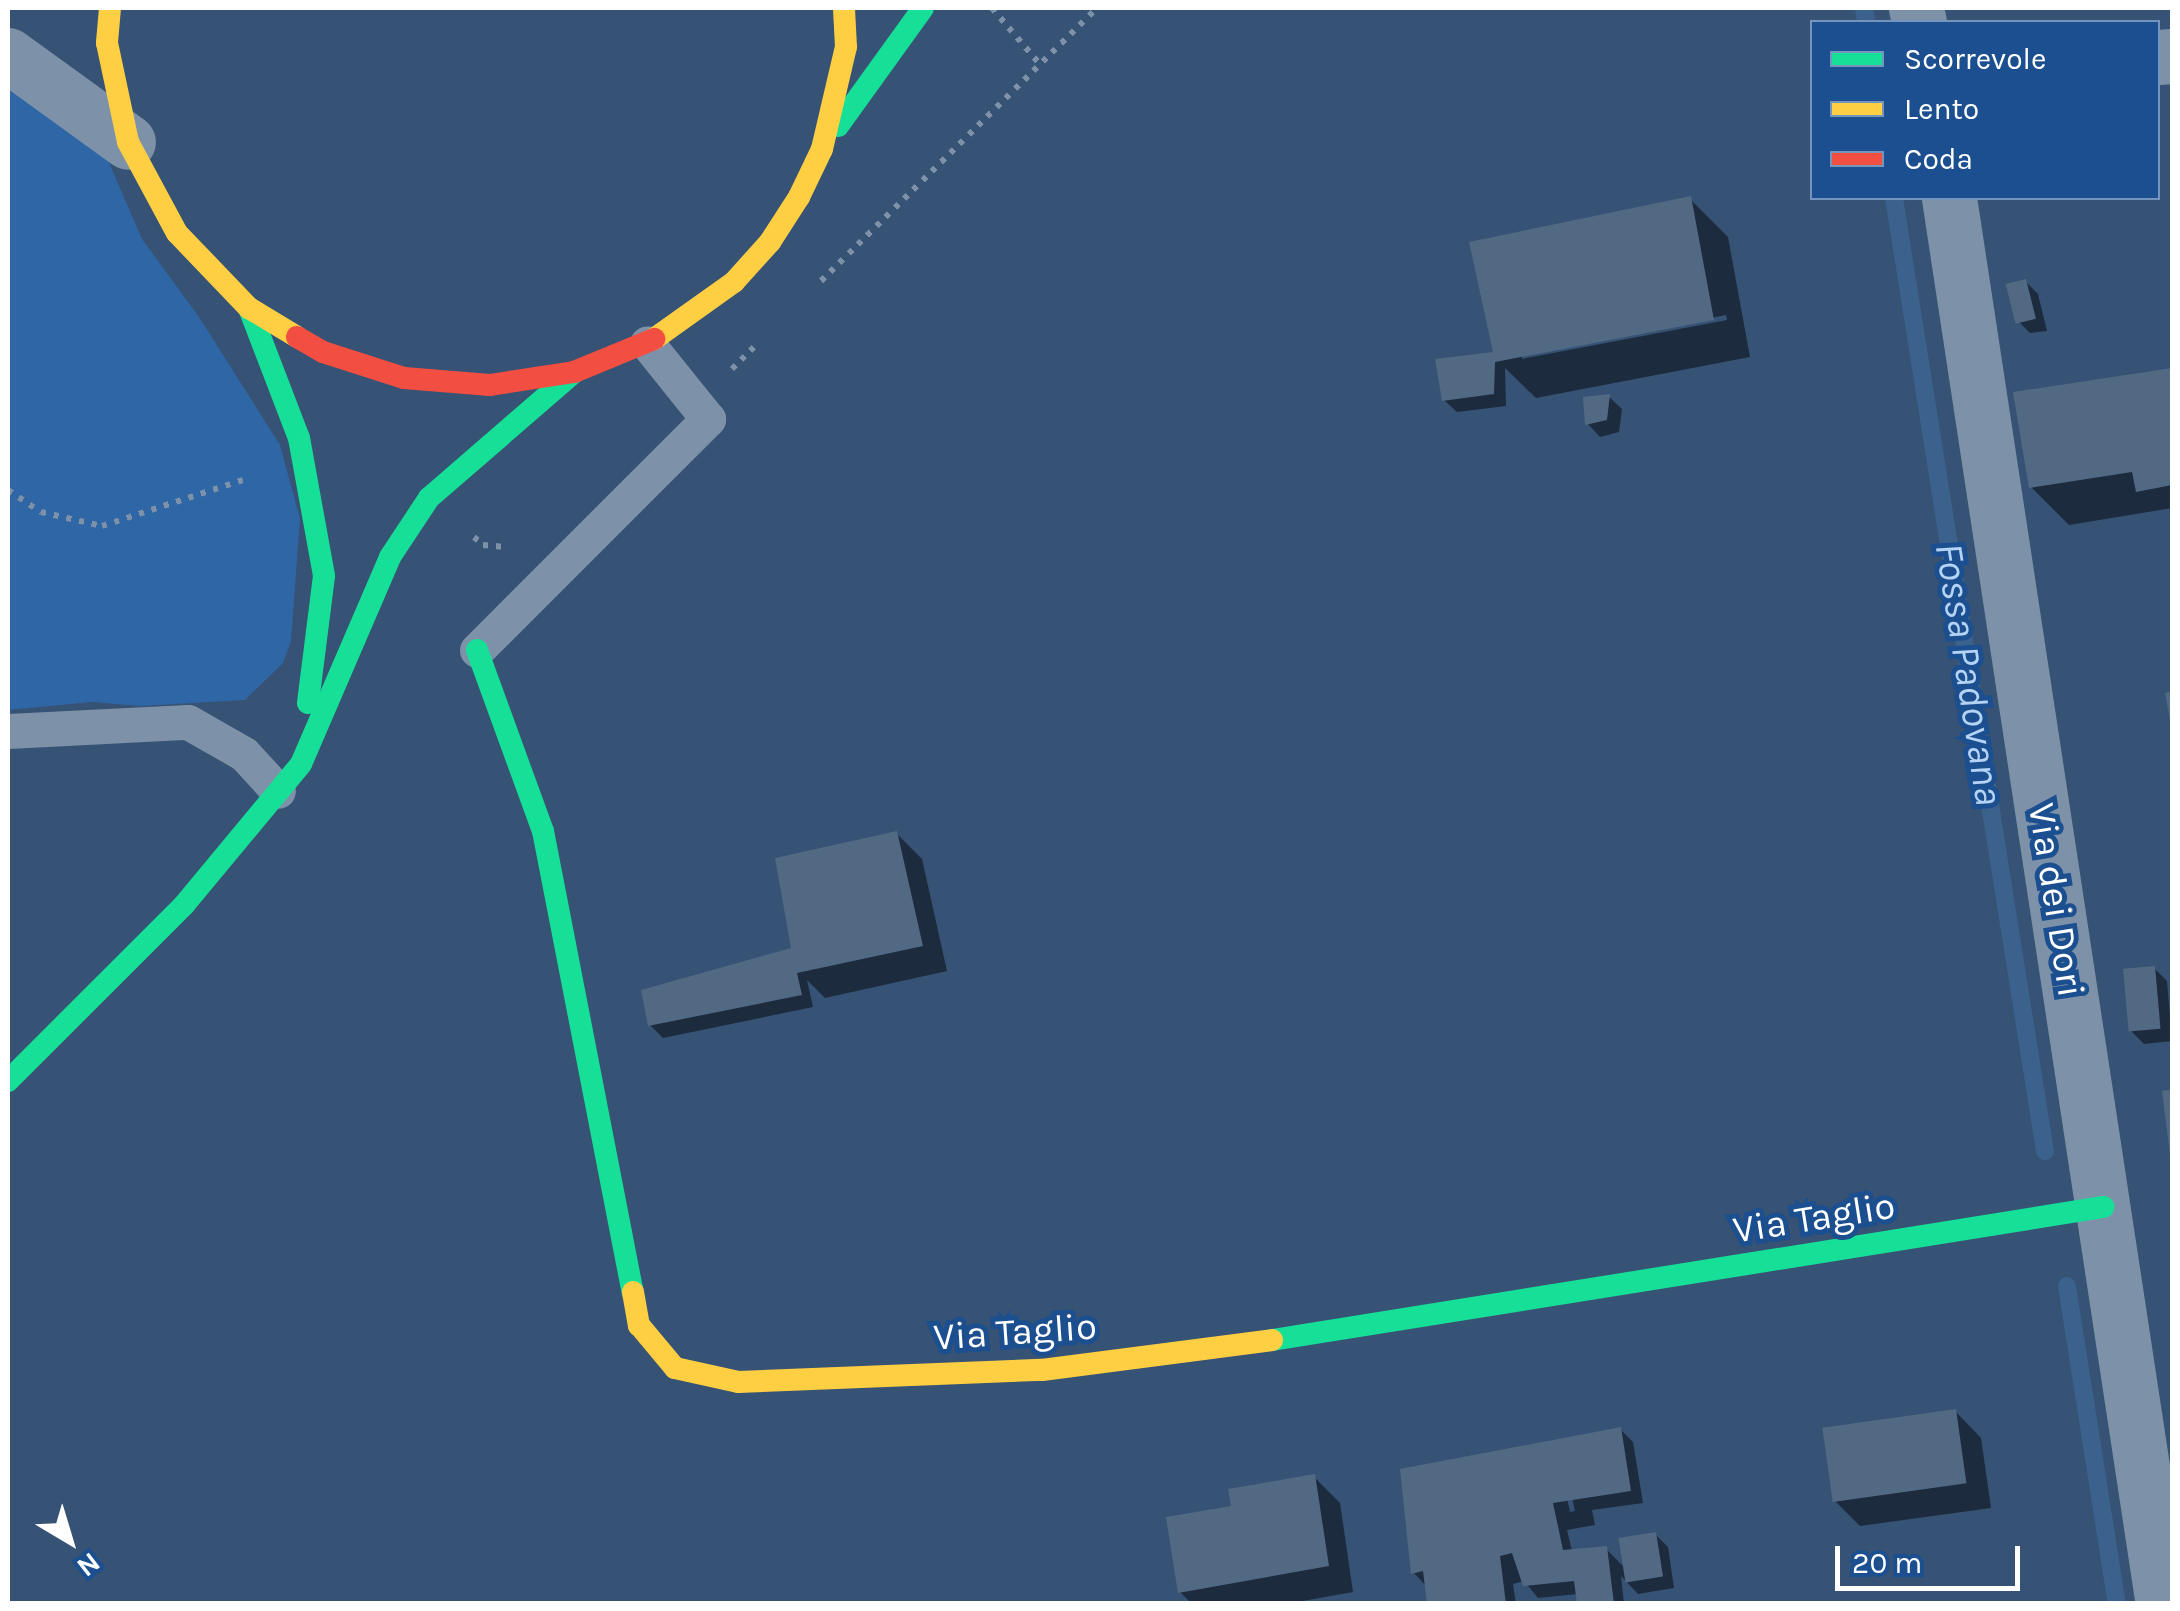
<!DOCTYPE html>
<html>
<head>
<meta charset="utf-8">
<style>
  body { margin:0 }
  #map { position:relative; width:2180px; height:1611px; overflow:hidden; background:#365274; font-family:Karla,sans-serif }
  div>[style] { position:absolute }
  .green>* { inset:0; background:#2f66a5 }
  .shadow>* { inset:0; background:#0007 }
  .stream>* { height:18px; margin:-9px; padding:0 9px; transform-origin:9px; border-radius:9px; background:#3b618d }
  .building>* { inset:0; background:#526984; transform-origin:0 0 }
  .path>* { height:6px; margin-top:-3px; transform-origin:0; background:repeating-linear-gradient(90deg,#7d92a8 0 5px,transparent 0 13px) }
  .lane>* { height:35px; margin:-17.5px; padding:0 17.5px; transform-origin:17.5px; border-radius:17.5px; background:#7d92a8 }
  .street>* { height:55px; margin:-27.5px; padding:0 27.5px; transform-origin:27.5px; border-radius:27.5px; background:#7d92a8 }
  .fast>* { height:22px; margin:-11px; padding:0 11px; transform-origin:11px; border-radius:11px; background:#16e098 }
  .slow>* { height:22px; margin:-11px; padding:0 11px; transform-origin:11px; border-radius:11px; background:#ffcf43 }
  .jam>* { height:22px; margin:-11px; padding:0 11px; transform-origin:11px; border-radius:11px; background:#f24e42 }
  span { translate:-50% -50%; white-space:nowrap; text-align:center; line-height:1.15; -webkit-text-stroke:10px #1b4f8f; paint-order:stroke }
  .street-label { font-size:38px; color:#fff }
  .water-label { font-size:40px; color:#b5d3f5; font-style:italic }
  .frame { position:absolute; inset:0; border:10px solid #fff; pointer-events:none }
  .legend { position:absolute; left:1810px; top:20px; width:350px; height:180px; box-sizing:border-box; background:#1b4f8f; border:2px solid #7695bc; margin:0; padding:12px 18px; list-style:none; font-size:30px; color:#fff }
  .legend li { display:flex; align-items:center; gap:20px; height:50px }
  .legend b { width:50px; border:2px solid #7695bc }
  .north { position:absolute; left:20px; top:1491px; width:100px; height:100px; -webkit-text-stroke:8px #1b4f8f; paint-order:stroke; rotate:142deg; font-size:28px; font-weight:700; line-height:40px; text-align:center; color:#fff }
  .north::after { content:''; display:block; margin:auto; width:35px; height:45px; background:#fff; clip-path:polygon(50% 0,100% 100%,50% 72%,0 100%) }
  .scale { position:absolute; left:1835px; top:1546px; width:185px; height:45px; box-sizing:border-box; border:5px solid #fff; border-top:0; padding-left:12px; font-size:30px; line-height:35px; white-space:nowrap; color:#fff; -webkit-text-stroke:8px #1b4f8f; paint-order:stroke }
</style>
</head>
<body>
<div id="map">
  <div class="green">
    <div style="clip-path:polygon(8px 65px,104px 151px,142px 239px,199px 317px,280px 445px,300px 519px,291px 641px,283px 663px,245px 700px,140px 706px,92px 702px,8px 710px)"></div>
  </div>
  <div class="shadow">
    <div style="clip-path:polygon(evenodd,1690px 199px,1728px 237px,1750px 357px,1536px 398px,1505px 368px,1506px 406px,1457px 412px,1444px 400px,1492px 354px,1690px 199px,1726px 315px,1727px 320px,1522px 359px,1522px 354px,1726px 315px)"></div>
    <div style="clip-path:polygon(2025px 281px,2038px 294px,2047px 331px,2030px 333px,2017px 320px)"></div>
    <div style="clip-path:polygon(2172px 370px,2172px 508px,2069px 525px,2031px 487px,2016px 395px)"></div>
    <div style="clip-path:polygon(1609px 397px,1622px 409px,1619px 432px,1600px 437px,1588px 424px)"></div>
    <div style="clip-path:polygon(896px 833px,922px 859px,947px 971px,825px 998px,807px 980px,813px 1007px,663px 1038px,650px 1025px,790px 951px)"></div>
    <div style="clip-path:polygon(2154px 968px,2167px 981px,2172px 1041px,2144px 1044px,2131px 1031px)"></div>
    <div style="clip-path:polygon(1955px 1411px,1981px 1438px,1991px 1508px,1860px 1526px,1834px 1500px)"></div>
    <div style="clip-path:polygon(evenodd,1621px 1430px,1633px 1442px,1643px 1503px,1592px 1510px,1595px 1525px,1567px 1530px,1572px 1551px,1606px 1549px,1624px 1567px,1620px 1539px,1655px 1534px,1668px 1547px,1674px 1588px,1638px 1594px,1621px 1576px,1624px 1604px,1580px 1604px,1578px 1594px,1538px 1598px,1524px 1581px,1513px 1584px,1516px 1604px,1430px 1604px,1428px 1588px,1414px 1573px,1403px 1471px,1621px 1430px,1564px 1458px,1575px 1511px,1570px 1512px,1559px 1459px,1564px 1458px)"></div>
    <div style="clip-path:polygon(1314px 1477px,1340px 1503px,1353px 1592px,1286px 1604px,1192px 1604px,1180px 1592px,1233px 1508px)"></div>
  </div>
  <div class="stream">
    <div style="left:1864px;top:8px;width:14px;rotate:82deg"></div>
    <div style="left:1894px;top:198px;width:965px;rotate:81deg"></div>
    <div style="left:2067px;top:1286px;width:322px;rotate:81.1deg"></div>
  </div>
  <div class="building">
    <div style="clip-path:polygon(1691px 196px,1714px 320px,1495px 362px,1494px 394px,1442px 401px,1435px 359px,1493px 352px,1469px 242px)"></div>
    <div style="left:2026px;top:279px;width:41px;height:21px;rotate:76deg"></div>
    <div style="clip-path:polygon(2172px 368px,2172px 485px,2136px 492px,2132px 472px,2029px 488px,2013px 392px)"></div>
    <div style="clip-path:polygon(1610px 394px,1607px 420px,1585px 425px,1583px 397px)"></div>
    <div style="clip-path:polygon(2172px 691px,2172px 725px,2171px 725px,2165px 693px)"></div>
    <div style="clip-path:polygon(897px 831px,923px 946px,797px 973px,802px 995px,648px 1026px,641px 990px,791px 948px,775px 858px)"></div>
    <div style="left:2155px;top:966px;width:63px;height:32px;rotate:85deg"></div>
    <div style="clip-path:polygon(2172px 1089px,2172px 1154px,2170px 1155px,2162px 1091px)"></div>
    <div style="left:1956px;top:1409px;width:75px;height:135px;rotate:82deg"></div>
    <div style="clip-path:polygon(1621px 1427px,1631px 1491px,1553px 1503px,1563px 1550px,1607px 1546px,1614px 1604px,1577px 1604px,1574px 1581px,1523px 1586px,1512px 1553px,1500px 1556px,1506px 1604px,1427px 1604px,1423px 1571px,1411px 1574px,1400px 1469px)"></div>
    <div style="clip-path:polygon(1315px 1474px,1329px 1566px,1178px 1593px,1166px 1517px,1231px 1506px,1228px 1489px)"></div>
    <div style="left:1656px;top:1532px;width:45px;height:38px;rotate:81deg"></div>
  </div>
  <div class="path">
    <div style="left:992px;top:8px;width:71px;rotate:49.6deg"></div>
    <div style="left:821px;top:281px;width:388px;rotate:-44.7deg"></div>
    <div style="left:732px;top:369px;width:33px;rotate:-45deg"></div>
    <div style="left:8px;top:490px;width:40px;rotate:34deg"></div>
    <div style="left:41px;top:512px;width:63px;rotate:12.9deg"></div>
    <div style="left:102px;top:526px;width:151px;rotate:-18.1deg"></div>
    <div style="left:474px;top:537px;width:12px;rotate:42deg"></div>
    <div style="left:483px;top:545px;width:25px;rotate:5deg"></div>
  </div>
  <div class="lane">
    <div style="left:477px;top:650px;width:327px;rotate:-45deg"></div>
    <div style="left:708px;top:419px;width:97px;rotate:-128.8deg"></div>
    <div style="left:8px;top:731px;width:180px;rotate:-2.9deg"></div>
    <div style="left:188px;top:722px;width:64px;rotate:29.7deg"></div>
    <div style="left:244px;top:754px;width:50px;rotate:47.4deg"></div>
  </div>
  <div class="street">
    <div style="left:1916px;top:8px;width:14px;rotate:78deg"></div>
    <div style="left:8px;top:55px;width:148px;rotate:35.9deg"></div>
    <div style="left:2158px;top:57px;width:14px;rotate:-4deg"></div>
    <div style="left:1949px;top:198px;width:1422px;rotate:81.35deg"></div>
  </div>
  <div class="fast">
    <div style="left:838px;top:126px;width:145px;rotate:-54.2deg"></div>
    <div style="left:249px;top:308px;width:139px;rotate:69deg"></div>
    <div style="left:299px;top:438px;width:140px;rotate:79.7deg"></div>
    <div style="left:324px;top:576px;width:128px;rotate:97.2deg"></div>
    <div style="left:477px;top:650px;width:193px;rotate:70deg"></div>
    <div style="left:543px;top:831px;width:470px;rotate:79deg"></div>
    <div style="left:8px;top:1081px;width:249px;rotate:-45deg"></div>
    <div style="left:184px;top:905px;width:183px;rotate:-50.3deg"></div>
    <div style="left:301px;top:764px;width:225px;rotate:-66.7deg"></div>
    <div style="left:390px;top:557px;width:71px;rotate:-56.5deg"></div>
    <div style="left:429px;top:498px;width:189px;rotate:-40.9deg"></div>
    <div style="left:1272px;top:1340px;width:842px;rotate:-9.09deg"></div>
  </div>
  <div class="slow">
    <div style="left:110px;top:8px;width:35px;rotate:95deg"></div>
    <div style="left:107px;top:43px;width:101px;rotate:78deg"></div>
    <div style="left:128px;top:142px;width:103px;rotate:61.7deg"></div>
    <div style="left:177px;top:233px;width:104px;rotate:46.2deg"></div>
    <div style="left:249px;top:308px;width:56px;rotate:31.1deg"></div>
    <div style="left:654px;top:339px;width:98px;rotate:-35.5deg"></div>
    <div style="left:734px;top:282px;width:54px;rotate:-48deg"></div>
    <div style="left:770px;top:242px;width:54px;rotate:-57.2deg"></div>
    <div style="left:799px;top:197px;width:53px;rotate:-64.4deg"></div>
    <div style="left:822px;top:149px;width:105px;rotate:-76.8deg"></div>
    <div style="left:846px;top:47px;width:39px;rotate:-93deg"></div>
    <div style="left:633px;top:1292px;width:34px;rotate:80deg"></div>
    <div style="left:639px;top:1325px;width:56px;rotate:50.1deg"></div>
    <div style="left:675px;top:1368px;width:65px;rotate:12.5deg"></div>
    <div style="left:738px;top:1382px;width:304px;rotate:-2.3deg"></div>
    <div style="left:1042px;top:1370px;width:232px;rotate:-7.4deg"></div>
  </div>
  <div class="jam">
    <div style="left:297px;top:337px;width:30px;rotate:30deg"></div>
    <div style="left:323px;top:352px;width:85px;rotate:17.8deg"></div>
    <div style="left:404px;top:378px;width:86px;rotate:4.7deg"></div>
    <div style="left:490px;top:385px;width:85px;rotate:-8.8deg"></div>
    <div style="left:574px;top:372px;width:87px;rotate:-22.4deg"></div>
  </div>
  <div class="street-label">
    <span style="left:2056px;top:900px;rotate:81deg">Via dei Dori</span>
    <span style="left:1814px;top:1218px;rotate:-9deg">Via Taglio</span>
    <span style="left:1015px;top:1332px;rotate:-4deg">Via Taglio</span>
  </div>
  <div class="water-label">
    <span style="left:1969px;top:674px;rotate:81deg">Fossa Padovana</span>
  </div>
  <div class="frame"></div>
  <ul class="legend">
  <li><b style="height:12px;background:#16e098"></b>Scorrevole</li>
  <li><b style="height:12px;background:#ffcf43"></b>Lento</li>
  <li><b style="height:12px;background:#f24e42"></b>Coda</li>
  </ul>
  <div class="north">N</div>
  <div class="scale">20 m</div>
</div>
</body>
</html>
